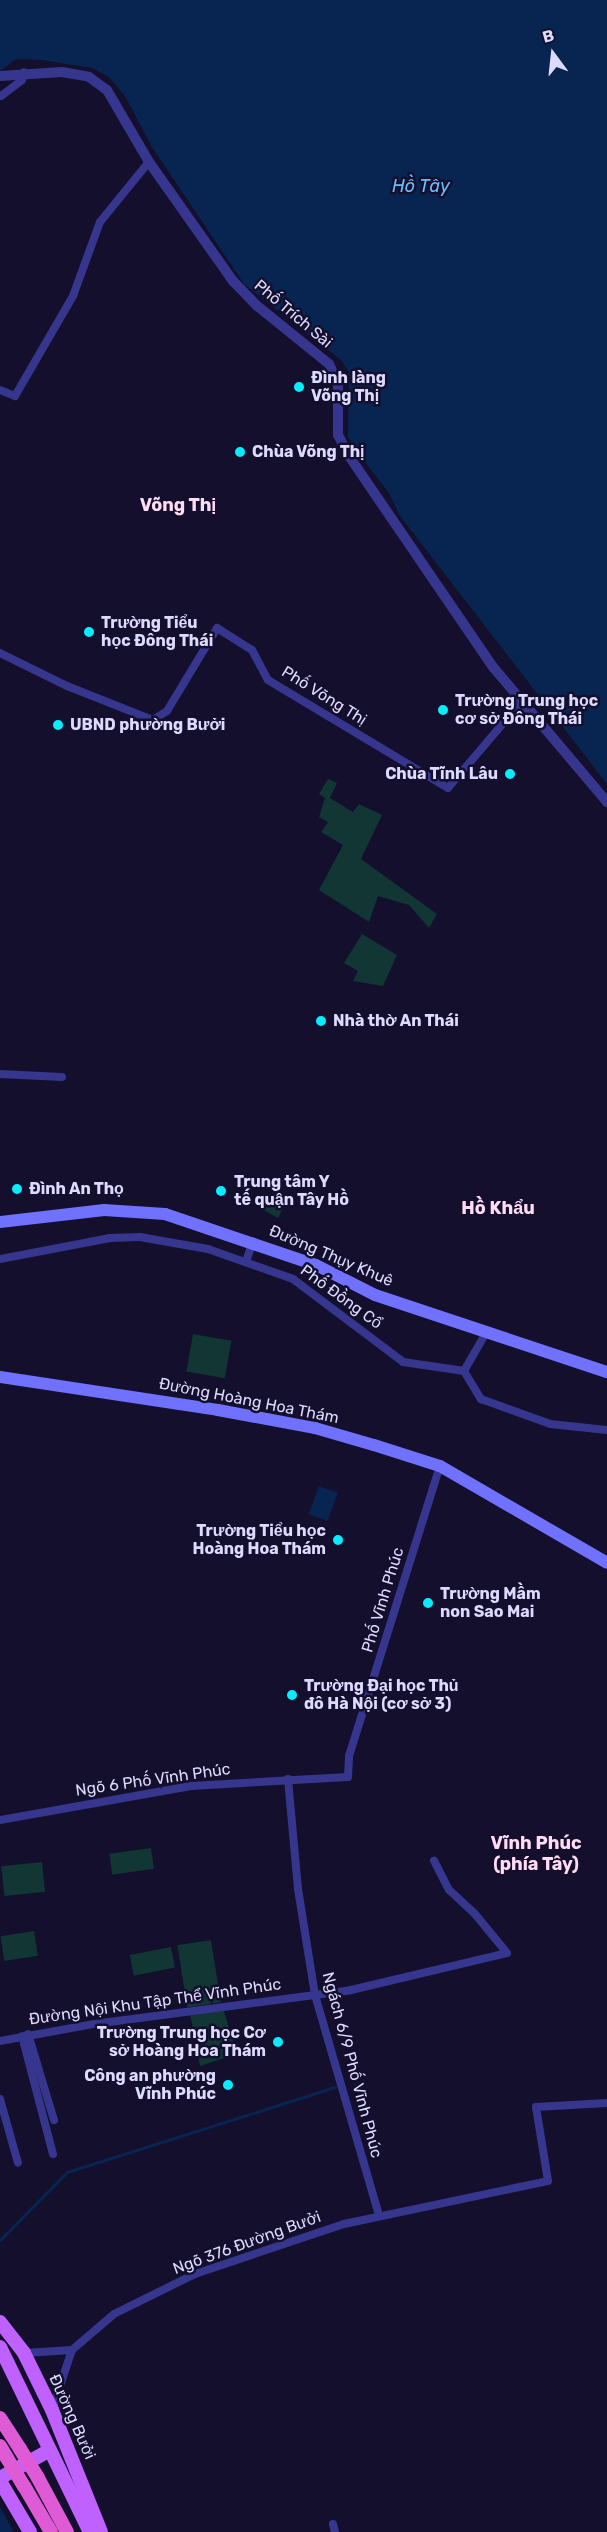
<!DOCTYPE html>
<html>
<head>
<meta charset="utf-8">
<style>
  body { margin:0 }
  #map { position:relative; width:607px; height:2532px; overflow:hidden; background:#130f2c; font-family:Rubik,sans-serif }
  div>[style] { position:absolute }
  .green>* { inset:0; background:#113634; transform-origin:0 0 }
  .water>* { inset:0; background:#082551; transform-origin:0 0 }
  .stream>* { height:3px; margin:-1.5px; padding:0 1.5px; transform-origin:1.5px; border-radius:1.5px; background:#082551 }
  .minor>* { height:8px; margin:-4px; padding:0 4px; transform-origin:4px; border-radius:4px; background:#37368e }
  .tertiary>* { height:10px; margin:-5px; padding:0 5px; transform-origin:5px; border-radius:5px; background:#37368e }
  .secondary>* { height:12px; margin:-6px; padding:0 6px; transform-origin:6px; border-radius:6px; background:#7171ff }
  .primary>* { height:14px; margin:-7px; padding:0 7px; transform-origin:7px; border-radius:7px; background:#bf61ff }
  .trunk>* { height:14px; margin:-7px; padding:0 7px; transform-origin:7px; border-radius:7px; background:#df5bd5 }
  .trunk-bridge>* { height:14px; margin:-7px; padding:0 7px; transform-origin:7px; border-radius:7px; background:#df5bd5 }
  .dots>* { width:16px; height:16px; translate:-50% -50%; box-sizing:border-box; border:3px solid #130f2c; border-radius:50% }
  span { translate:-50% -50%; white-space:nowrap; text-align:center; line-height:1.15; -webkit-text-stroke:5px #130f2c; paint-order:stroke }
  .street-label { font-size:16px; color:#dddaff }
  .poi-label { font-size:16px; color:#dddaff; font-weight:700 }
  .left { translate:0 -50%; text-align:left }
  .right { translate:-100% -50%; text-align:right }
  .water-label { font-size:18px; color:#68bdff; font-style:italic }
  .neighbourhood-label { font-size:18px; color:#ffdcf3; font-weight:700 }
  .north { position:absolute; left:523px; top:24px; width:60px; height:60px; -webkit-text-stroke:4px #130f2c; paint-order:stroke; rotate:345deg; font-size:16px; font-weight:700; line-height:24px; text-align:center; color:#dddaff }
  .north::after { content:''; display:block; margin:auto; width:21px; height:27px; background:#dddaff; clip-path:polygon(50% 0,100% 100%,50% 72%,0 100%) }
</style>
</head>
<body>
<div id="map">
  <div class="green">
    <div style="clip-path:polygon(328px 779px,337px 783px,330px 798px,353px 812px,359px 804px,382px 815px,361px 859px,437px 914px,429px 928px,409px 905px,378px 896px,369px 922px,319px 890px,343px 845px,321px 832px,328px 822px,319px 817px,325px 798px,319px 794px)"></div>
    <div style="clip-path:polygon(362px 934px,397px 955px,383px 986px,353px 981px,358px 971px,344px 963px)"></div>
    <div style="clip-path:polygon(267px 1193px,284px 1206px,278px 1218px,258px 1207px)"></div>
    <div style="left:193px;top:1334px;width:39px;height:38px;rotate:10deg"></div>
    <div style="left:151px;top:1848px;width:21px;height:42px;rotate:82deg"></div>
    <div style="left:42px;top:1862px;width:30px;height:41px;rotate:84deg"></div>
    <div style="left:34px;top:1931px;width:25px;height:34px;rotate:81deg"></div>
    <div style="left:211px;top:1940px;width:63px;height:34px;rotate:81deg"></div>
    <div style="left:171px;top:1947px;width:21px;height:42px;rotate:79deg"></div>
    <div style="clip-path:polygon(223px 2008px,237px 2054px,200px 2066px,190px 2013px)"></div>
  </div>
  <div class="water">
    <div style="clip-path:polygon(0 0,607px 0,607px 784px,400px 516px,389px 493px,355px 449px,348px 436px,349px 372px,341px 360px,244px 284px,152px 147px,125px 96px,109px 77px,92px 68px,42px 60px,16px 59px,0 71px)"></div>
    <div style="left:319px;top:1486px;width:20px;height:30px;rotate:20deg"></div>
    <div style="clip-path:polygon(0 2507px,11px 2527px,13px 2532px,0 2532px)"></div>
  </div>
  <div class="stream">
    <div style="left:0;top:2240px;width:95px;rotate:-45.4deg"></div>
    <div style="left:67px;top:2172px;width:281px;rotate:-17.6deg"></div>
  </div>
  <div class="minor">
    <div style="left:1px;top:96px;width:26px;rotate:-37deg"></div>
    <div style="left:22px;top:80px;width:8px;rotate:-76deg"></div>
    <div style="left:0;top:390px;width:16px;rotate:22deg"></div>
    <div style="left:15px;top:396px;width:116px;rotate:-59.9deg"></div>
    <div style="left:73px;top:296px;width:79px;rotate:-70deg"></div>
    <div style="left:100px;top:222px;width:77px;rotate:-50.8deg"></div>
    <div style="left:0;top:653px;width:75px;rotate:26.2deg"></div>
    <div style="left:67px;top:686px;width:92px;rotate:21.6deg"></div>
    <div style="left:153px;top:720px;width:17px;rotate:-33deg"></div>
    <div style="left:167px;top:711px;width:97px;rotate:-58.9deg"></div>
    <div style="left:217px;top:628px;width:41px;rotate:32.2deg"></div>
    <div style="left:252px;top:650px;width:34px;rotate:62deg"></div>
    <div style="left:268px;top:680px;width:210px;rotate:31deg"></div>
    <div style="left:448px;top:788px;width:114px;rotate:-49.6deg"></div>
    <div style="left:0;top:1074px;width:62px;rotate:2.8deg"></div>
    <div style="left:0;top:1259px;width:112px;rotate:-10.8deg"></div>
    <div style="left:110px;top:1238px;width:30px;rotate:-2deg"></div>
    <div style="left:140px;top:1237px;width:69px;rotate:10deg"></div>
    <div style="left:208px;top:1249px;width:90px;rotate:19.4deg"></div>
    <div style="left:293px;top:1279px;width:138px;rotate:37deg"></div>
    <div style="left:403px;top:1362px;width:62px;rotate:8.4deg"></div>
    <div style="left:464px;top:1371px;width:33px;rotate:59deg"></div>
    <div style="left:481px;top:1399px;width:73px;rotate:19.9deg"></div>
    <div style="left:550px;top:1424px;width:57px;rotate:6deg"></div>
    <div style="left:246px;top:1262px;width:22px;rotate:-72deg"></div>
    <div style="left:464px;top:1371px;width:46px;rotate:-60.1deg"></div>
    <div style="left:288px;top:1779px;width:110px;rotate:84.8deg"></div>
    <div style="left:298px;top:1889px;width:107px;rotate:80.9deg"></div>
    <div style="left:315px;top:1995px;width:229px;rotate:73.8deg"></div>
    <div style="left:0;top:1820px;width:194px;rotate:-10.1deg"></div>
    <div style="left:191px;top:1786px;width:157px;rotate:-3.3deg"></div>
    <div style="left:348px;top:1777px;width:21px;rotate:-87deg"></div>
    <div style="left:349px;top:1756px;width:304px;rotate:-72.6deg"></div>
    <div style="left:28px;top:2034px;width:90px;rotate:73.2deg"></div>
    <div style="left:22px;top:2036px;width:122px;rotate:75.3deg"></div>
    <div style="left:0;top:2041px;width:96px;rotate:-10.3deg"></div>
    <div style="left:94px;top:2024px;width:259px;rotate:-7.5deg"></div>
    <div style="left:351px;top:1990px;width:160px;rotate:-13.3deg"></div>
    <div style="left:507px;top:1953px;width:50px;rotate:-129.4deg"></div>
    <div style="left:475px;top:1914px;width:35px;rotate:-137deg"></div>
    <div style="left:449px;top:1890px;width:33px;rotate:-117deg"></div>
    <div style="left:0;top:2099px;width:66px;rotate:74.3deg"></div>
    <div style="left:24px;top:2353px;width:48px;rotate:-3.6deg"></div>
    <div style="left:52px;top:2410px;width:63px;rotate:-71.6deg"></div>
    <div style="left:72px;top:2350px;width:55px;rotate:-40.6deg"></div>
    <div style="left:114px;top:2314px;width:90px;rotate:-26.3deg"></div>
    <div style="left:195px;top:2274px;width:157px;rotate:-18.6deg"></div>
    <div style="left:344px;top:2224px;width:208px;rotate:-11.9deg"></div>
    <div style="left:548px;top:2181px;width:75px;rotate:-99.2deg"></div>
    <div style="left:536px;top:2107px;width:71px;rotate:-3.2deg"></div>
    <div style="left:333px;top:2524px;width:8px;rotate:76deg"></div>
  </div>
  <div class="tertiary">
    <div style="left:0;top:76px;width:62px;rotate:-3.7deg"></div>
    <div style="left:62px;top:72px;width:27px;rotate:10deg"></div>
    <div style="left:89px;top:77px;width:22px;rotate:36deg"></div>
    <div style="left:107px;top:90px;width:83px;rotate:59.7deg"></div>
    <div style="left:149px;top:162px;width:146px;rotate:54.8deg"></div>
    <div style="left:233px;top:281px;width:33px;rotate:46deg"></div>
    <div style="left:256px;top:305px;width:94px;rotate:38.9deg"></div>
    <div style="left:329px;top:364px;width:21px;rotate:65deg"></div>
    <div style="left:338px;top:383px;width:52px;rotate:90deg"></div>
    <div style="left:338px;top:435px;width:24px;rotate:62deg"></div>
    <div style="left:349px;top:456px;width:255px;rotate:55.7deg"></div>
    <div style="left:493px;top:667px;width:177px;rotate:49.8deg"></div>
  </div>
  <div class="secondary">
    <div style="left:0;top:1222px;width:105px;rotate:-6.6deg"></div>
    <div style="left:104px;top:1210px;width:61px;rotate:3.8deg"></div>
    <div style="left:165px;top:1214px;width:159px;rotate:18.7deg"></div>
    <div style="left:316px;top:1265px;width:66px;rotate:27deg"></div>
    <div style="left:375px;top:1295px;width:244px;rotate:18.4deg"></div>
    <div style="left:0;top:1377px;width:220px;rotate:8.6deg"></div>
    <div style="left:218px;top:1410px;width:99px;rotate:10.5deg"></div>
    <div style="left:315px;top:1428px;width:61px;rotate:16.1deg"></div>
    <div style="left:374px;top:1445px;width:69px;rotate:17.7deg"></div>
    <div style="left:440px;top:1466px;width:193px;rotate:30.1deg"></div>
  </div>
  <div class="primary">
    <div style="left:0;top:2322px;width:39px;rotate:52deg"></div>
    <div style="left:24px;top:2353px;width:64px;rotate:63.8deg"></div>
    <div style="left:52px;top:2410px;width:131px;rotate:68.1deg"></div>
    <div style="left:0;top:2347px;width:206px;rotate:64.1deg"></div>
    <div style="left:0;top:2478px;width:57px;rotate:-29.2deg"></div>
    <div style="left:0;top:2481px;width:59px;rotate:59.5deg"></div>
  </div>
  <div class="trunk">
    <div style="left:0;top:2418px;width:37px;rotate:57deg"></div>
    <div style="left:0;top:2446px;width:14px;rotate:60deg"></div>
    <div style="left:38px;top:2478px;width:61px;rotate:61.8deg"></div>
    <div style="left:24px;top:2486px;width:53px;rotate:59.6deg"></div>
  </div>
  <div class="trunk-bridge">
    <div style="left:20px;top:2449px;width:34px;rotate:58deg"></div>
    <div style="left:7px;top:2458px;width:33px;rotate:59deg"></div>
  </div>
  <div class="dots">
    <div style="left:299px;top:387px;background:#06edff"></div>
    <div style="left:240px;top:452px;background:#06edff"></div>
    <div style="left:89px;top:632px;background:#06edff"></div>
    <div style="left:443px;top:710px;background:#06edff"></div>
    <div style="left:58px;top:725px;background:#06edff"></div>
    <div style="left:510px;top:774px;background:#06edff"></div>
    <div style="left:321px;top:1021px;background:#06edff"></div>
    <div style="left:17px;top:1189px;background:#06edff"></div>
    <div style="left:221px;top:1191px;background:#06edff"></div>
    <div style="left:338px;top:1540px;background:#06edff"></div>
    <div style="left:428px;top:1603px;background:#06edff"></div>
    <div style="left:292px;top:1695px;background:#06edff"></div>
    <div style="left:278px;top:2042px;background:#06edff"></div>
    <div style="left:228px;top:2085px;background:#06edff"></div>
  </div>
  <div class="street-label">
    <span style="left:293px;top:314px;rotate:40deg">Phố Trích Sài</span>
    <span style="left:324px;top:696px;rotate:32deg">Phố Võng Thị</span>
    <span style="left:331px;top:1256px;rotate:23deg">Đường Thụy Khuê</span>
    <span style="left:341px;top:1297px;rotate:36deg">Phố Đồng Cổ</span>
    <span style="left:249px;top:1401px;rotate:11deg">Đường Hoàng Hoa Thám</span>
    <span style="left:383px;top:1600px;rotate:-73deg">Phố Vĩnh Phúc</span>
    <span style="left:153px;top:1780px;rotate:-8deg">Ngõ 6 Phố Vĩnh Phúc</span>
    <span style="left:155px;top:2002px;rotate:-8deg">Đường Nội Khu Tập Thể Vĩnh Phúc</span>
    <span style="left:352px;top:2065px;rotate:75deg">Ngách 6/9 Phố Vĩnh Phúc</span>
    <span style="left:247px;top:2243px;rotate:-20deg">Ngõ 376 Đường Bưởi</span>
    <span style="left:72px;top:2417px;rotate:66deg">Đường Bưởi</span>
  </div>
  <div class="poi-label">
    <span class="left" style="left:311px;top:387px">Đình làng<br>Võng Thị</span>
    <span class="left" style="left:252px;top:452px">Chùa Võng Thị</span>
    <span class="left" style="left:101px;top:632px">Trường Tiểu<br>học Đông Thái</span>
    <span class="left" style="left:455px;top:710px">Trường Trung học<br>cơ sở Đông Thái</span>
    <span class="left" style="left:70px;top:725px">UBND phường Bưởi</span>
    <span class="right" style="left:498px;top:774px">Chùa Tĩnh Lâu</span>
    <span class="left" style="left:333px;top:1021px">Nhà thờ An Thái</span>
    <span class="left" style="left:234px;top:1191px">Trung tâm Y<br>tế quận Tây Hồ</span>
    <span class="left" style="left:29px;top:1189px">Đình An Thọ</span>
    <span class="right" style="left:326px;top:1540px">Trường Tiểu học<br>Hoàng Hoa Thám</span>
    <span class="left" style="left:440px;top:1603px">Trường Mầm<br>non Sao Mai</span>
    <span class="left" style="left:304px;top:1695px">Trường Đại học Thủ<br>đô Hà Nội (cơ sở 3)</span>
    <span class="right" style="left:266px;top:2042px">Trường Trung học Cơ<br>sở Hoàng Hoa Thám</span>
    <span class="right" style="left:216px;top:2085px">Công an phường<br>Vĩnh Phúc</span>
  </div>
  <div class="water-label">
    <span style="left:421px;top:186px">Hồ Tây</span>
  </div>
  <div class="neighbourhood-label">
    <span style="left:178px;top:505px">Võng Thị</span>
    <span style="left:498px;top:1208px">Hồ Khẩu</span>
    <span style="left:536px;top:1854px">Vĩnh Phúc<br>(phía Tây)</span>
  </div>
  <div class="north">B</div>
</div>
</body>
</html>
